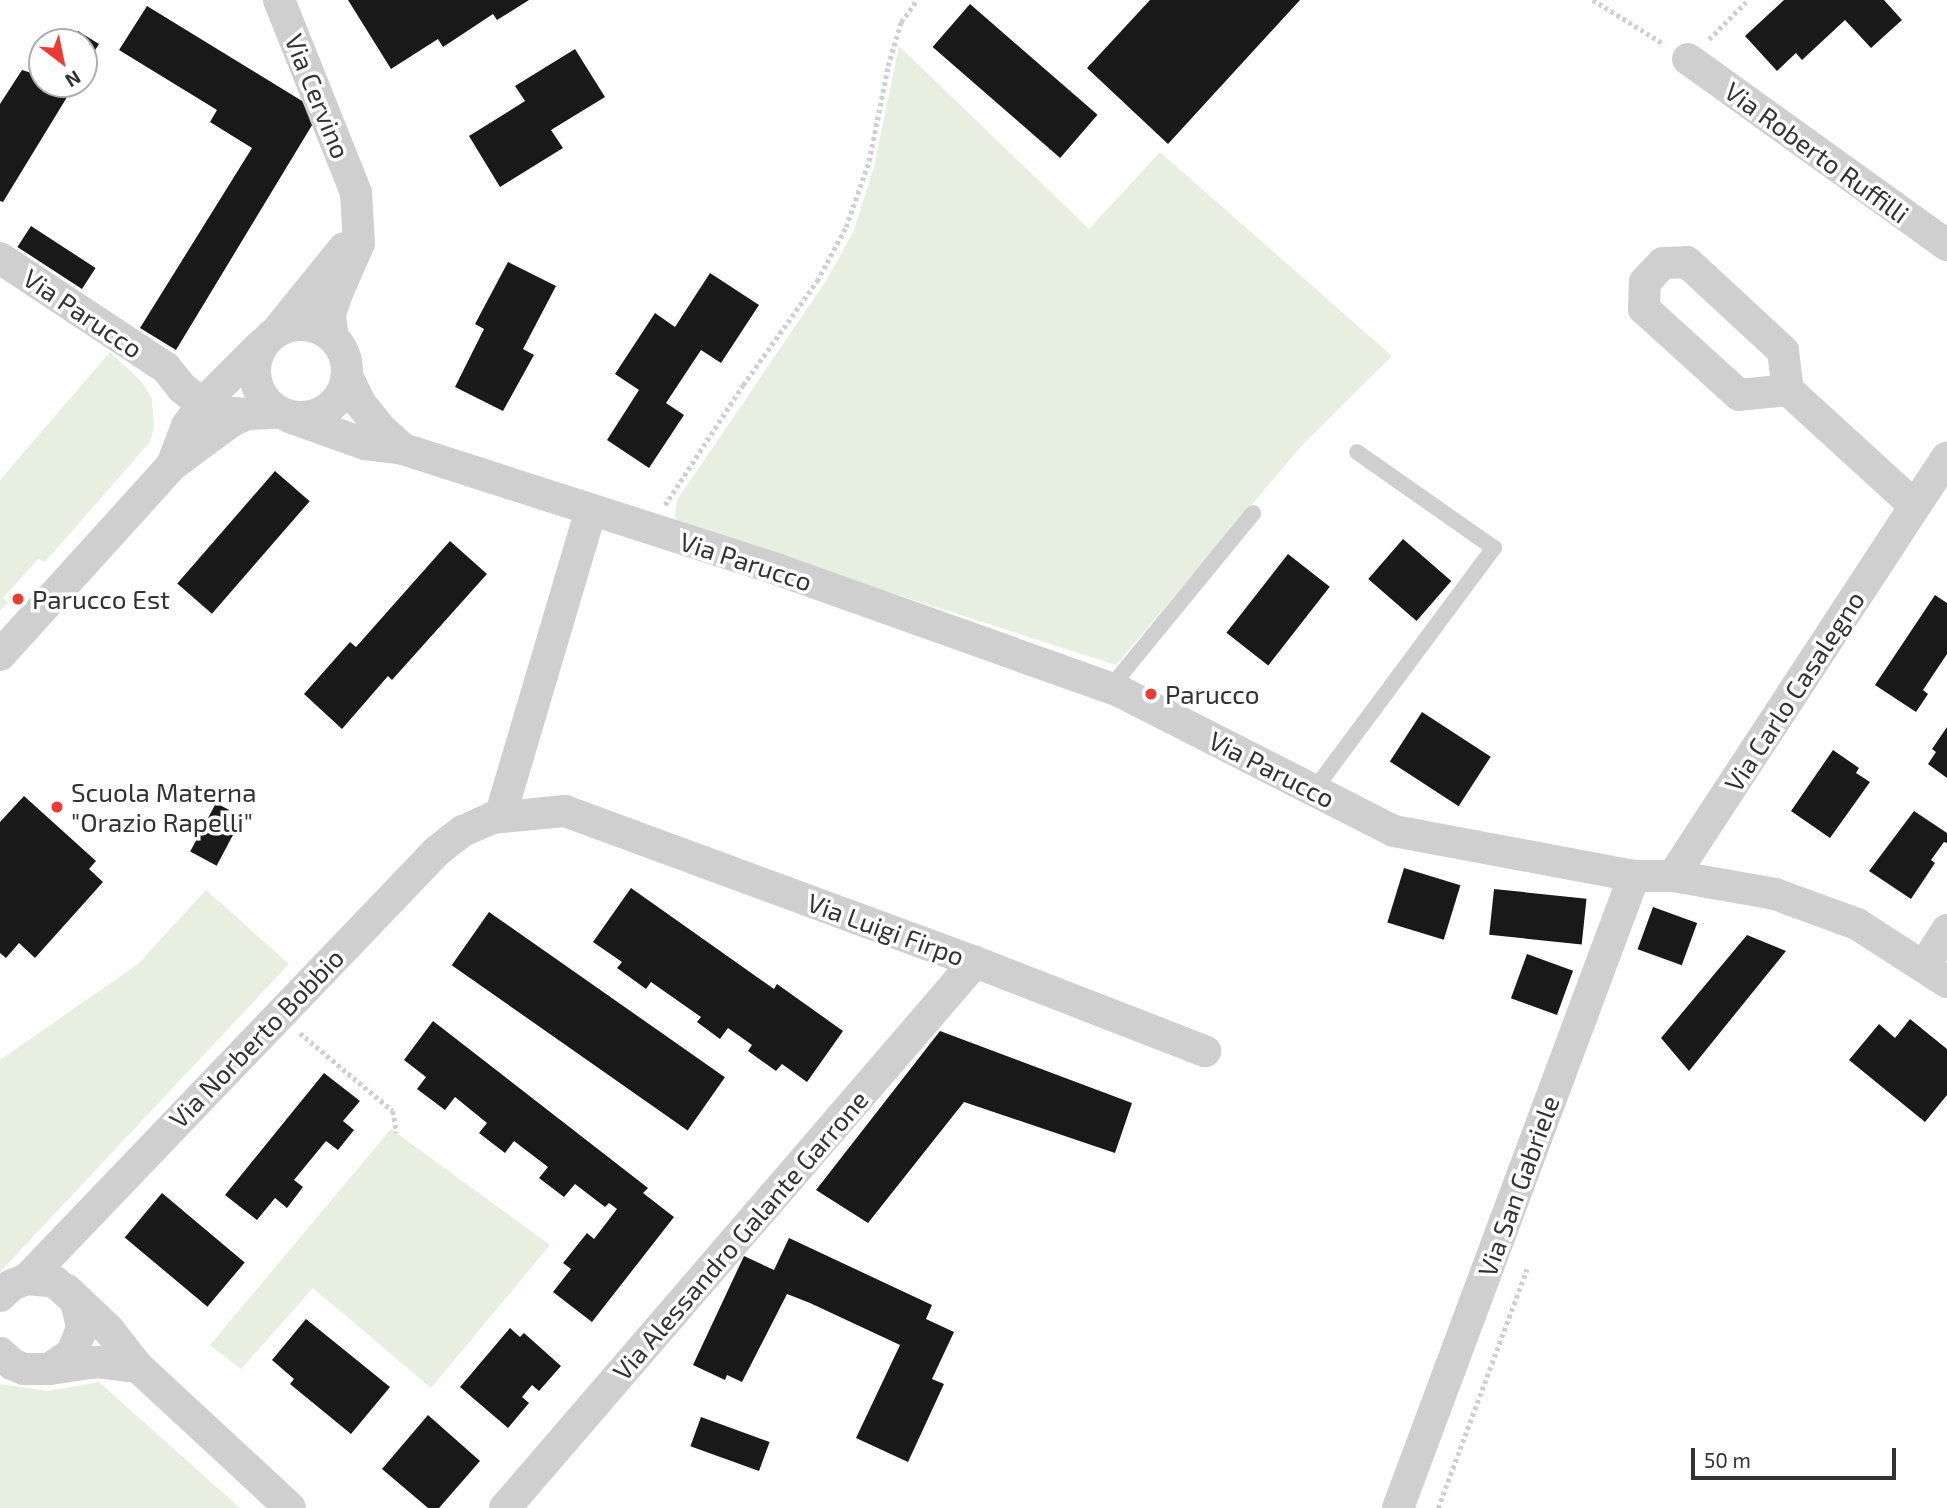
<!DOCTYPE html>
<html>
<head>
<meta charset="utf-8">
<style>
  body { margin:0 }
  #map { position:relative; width:1947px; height:1508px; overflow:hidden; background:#fff; font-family:"Exo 2",sans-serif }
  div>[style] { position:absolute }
  .green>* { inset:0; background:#e6efe0 }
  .building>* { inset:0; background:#191919; transform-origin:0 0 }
  .path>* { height:4.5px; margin-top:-2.25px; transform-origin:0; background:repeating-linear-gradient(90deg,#cfcfcf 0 3.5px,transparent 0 7px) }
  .lane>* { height:16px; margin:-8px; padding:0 8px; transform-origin:8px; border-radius:8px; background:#cfcfcf }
  .street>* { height:32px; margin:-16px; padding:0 16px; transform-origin:16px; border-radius:16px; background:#cfcfcf }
  .street>.ring { margin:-16px; padding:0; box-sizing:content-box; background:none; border:32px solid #cfcfcf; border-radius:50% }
  .dots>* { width:19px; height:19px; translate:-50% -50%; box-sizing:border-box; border:4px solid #fff; border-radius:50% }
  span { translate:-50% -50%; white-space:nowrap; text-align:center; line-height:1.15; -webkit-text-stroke:7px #fff; paint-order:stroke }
  .street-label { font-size:26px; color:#323232 }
  .poi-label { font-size:26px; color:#323232 }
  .left { translate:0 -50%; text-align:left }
  .north { position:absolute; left:28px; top:28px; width:70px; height:70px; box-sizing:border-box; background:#fff; border:2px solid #adadad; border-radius:50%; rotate:148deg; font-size:19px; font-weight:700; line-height:28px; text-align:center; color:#323232 }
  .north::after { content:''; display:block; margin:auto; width:24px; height:32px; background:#ea3c32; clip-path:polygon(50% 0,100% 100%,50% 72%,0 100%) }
  .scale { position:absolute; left:1691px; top:1448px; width:205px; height:32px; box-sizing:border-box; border:4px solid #323232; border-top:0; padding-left:9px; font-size:21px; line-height:24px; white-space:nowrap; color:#323232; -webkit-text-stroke:5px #fff; paint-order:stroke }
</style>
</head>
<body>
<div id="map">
  <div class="green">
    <div style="clip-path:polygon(899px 46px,1089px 229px,1160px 152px,1392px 356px,1304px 443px,1116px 665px,680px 525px,675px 517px,677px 500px,826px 281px,854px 230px,874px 167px)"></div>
    <div style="clip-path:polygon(110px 352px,142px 382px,152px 399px,154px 427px,150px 442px,45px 562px,38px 559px,3px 598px,8px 602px,0 611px,0 480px)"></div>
    <div style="clip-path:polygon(206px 890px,289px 964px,0 1272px,0 1060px,138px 964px)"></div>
    <div style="clip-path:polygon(391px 1129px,550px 1245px,431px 1388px,313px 1288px,241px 1369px,210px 1345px)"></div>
    <div style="clip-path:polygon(99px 1382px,240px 1508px,0 1508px,0 1384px,48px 1391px)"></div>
  </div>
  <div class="building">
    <div style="clip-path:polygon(348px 0,529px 0,497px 20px,493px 14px,443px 47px,438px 39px,391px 69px)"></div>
    <div style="clip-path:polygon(1150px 0,1300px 0,1168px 144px,1087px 68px)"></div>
    <div style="clip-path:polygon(1784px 0,1884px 0,1902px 20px,1871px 48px,1845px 20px,1802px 60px,1796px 53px,1777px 71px,1745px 36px)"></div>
    <div style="left:970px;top:4px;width:169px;height:57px;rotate:41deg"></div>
    <div style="clip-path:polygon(147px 6px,320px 112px,176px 350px,140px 328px,252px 148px,210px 122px,217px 110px,119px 50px)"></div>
    <div style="clip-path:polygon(78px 31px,99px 44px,84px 68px,84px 42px,68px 42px)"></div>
    <div style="clip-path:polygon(575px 49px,605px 97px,551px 130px,563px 148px,500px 187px,469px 136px,525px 101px,515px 86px)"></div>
    <div style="clip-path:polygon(22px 70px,38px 75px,42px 71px,42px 84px,75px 84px,3px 202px,0 201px,0 104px)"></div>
    <div style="left:31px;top:226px;width:77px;height:25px;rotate:33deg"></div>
    <div style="clip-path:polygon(508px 262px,556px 286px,523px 349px,534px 355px,503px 411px,455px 387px,484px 329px,475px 324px)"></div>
    <div style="clip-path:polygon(710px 273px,759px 305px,721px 363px,701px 350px,666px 403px,684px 415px,649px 468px,607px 440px,639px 390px,615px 374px,655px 313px,675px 327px)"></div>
    <div style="left:275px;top:471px;width:46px;height:149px;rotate:41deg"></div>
    <div style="left:1403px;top:539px;width:64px;height:53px;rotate:41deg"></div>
    <div style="clip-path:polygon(450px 541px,487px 574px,392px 680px,388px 676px,342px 729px,304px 694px,350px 642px,356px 647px)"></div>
    <div style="left:1288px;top:554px;width:53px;height:100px;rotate:38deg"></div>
    <div style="clip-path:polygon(1935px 595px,1947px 603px,1947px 654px,1923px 690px,1928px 694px,1916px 712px,1875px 685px)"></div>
    <div style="left:1422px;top:712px;width:82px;height:59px;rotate:33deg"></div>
    <div style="clip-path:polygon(1947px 727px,1947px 778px,1928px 764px,1936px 752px,1932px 749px)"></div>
    <div style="clip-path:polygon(1833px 750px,1859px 768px,1856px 773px,1870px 782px,1830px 838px,1791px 811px)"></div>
    <div style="clip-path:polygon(24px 796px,96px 861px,89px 869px,103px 882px,35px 958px,19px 943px,6px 958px,0 953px,0 822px)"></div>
    <div style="left:216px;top:803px;width:30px;height:55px;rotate:28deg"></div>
    <div style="clip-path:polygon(1914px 811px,1947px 833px,1947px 843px,1944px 842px,1931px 860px,1935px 863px,1911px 899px,1869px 871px)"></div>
    <div style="left:1404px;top:868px;width:59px;height:57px;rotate:17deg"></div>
    <div style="clip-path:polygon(631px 888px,774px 989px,777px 984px,843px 1031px,807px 1082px,782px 1064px,776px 1071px,748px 1051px,752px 1045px,728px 1028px,720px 1039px,697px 1022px,701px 1017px,651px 982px,646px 989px,617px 968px,622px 962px,593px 942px)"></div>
    <div style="left:1494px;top:889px;width:93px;height:46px;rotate:6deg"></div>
    <div style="left:1653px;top:907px;width:47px;height:45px;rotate:20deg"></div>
    <div style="left:489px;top:912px;width:288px;height:65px;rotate:35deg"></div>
    <div style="clip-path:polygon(1747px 935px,1786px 951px,1689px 1071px,1661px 1038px)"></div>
    <div style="left:1527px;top:954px;width:49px;height:47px;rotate:20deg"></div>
    <div style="clip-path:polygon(1910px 1019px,1947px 1049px,1947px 1095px,1925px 1122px,1849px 1060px,1879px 1024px,1895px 1038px)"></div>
    <div style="clip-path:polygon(433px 1021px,648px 1188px,643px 1193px,674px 1217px,592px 1322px,553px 1292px,571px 1269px,563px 1263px,587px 1233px,594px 1239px,617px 1209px,609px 1203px,605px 1207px,575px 1184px,564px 1197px,539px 1178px,548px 1167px,514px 1141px,505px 1153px,479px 1133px,487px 1123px,455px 1097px,445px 1110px,417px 1089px,426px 1077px,404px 1060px)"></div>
    <div style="clip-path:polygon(940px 1031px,1132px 1103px,1115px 1153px,964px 1102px,868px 1223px,816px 1190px)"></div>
    <div style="clip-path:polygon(324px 1073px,360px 1101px,343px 1121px,354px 1130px,338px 1150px,326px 1141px,294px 1180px,303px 1187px,287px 1208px,275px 1198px,257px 1220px,225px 1195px)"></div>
    <div style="left:162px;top:1193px;width:108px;height:58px;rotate:40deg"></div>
    <div style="clip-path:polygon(789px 1238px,932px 1305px,926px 1319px,954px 1332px,932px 1379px,944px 1384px,908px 1462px,856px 1438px,900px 1345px,810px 1303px,787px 1294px,742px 1382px,727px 1375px,725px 1380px,693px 1365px,744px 1256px,774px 1270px)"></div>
    <div style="clip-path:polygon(306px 1319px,390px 1387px,351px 1434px,290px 1384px,294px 1379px,272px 1360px)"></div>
    <div style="clip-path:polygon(510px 1328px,520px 1337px,524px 1333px,561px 1366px,539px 1391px,532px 1385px,522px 1397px,529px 1403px,508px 1428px,460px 1387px)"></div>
    <div style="clip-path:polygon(428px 1415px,480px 1461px,439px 1508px,428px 1508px,382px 1469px)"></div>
    <div style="left:701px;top:1417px;width:73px;height:31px;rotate:20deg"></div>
  </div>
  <div class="path">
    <div style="left:1593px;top:0;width:84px;rotate:31.8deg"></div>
    <div style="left:1709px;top:39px;width:55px;rotate:-45deg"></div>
    <div style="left:665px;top:505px;width:143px;rotate:-57deg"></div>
    <div style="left:743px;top:385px;width:128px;rotate:-54.6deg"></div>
    <div style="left:817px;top:281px;width:61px;rotate:-61.8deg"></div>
    <div style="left:846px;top:227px;width:70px;rotate:-70.8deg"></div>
    <div style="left:869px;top:161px;width:97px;rotate:-78.7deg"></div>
    <div style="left:888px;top:66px;width:46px;rotate:-73.5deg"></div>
    <div style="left:901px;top:22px;width:27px;rotate:-54deg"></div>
    <div style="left:300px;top:1033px;width:121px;rotate:40deg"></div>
    <div style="left:393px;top:1111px;width:22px;rotate:80deg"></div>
    <div style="left:1438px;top:1508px;width:255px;rotate:-69.6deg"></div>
  </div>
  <div class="lane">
    <div style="left:1110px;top:688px;width:226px;rotate:-50.7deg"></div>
    <div style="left:1314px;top:790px;width:302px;rotate:-53.4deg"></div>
    <div style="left:1494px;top:548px;width:167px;rotate:-145deg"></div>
  </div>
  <div class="street">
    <div style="left:279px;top:0;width:208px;rotate:68.2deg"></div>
    <div style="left:356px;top:193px;width:50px;rotate:86.6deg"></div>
    <div style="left:359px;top:243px;width:58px;rotate:113.5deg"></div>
    <div style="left:336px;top:296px;width:20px;rotate:108deg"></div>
    <div style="left:330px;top:315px;width:23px;rotate:83deg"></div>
    <div style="left:1688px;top:59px;width:319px;rotate:35.7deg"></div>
    <div style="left:0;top:258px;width:199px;rotate:33.5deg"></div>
    <div style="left:166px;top:368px;width:26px;rotate:51deg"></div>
    <div style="left:182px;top:388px;width:20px;rotate:37deg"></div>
    <div style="left:198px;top:400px;width:24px;rotate:30deg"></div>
    <div style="left:219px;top:412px;width:28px;rotate:4deg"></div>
    <div class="ring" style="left:255px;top:325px;width:60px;height:60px"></div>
    <div style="left:276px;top:332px;width:108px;rotate:-51deg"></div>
    <div style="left:347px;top:376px;width:30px;rotate:64deg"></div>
    <div style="left:360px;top:403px;width:36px;rotate:51deg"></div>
    <div style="left:383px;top:431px;width:27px;rotate:42deg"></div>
    <div style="left:1788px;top:390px;width:49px;rotate:174.2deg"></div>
    <div style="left:1739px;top:395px;width:128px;rotate:-137.8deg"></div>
    <div style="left:1644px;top:309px;width:27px;rotate:-88deg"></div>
    <div style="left:1645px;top:282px;width:26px;rotate:-47deg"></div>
    <div style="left:1663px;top:263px;width:24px;rotate:-2deg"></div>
    <div style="left:1687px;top:262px;width:131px;rotate:42.8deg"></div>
    <div style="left:1783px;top:351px;width:39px;rotate:83deg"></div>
    <div style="left:1788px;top:390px;width:172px;rotate:42.4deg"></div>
    <div style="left:289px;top:417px;width:81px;rotate:19.6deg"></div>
    <div style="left:365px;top:444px;width:38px;rotate:7deg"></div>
    <div style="left:403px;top:449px;width:395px;rotate:17.8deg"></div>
    <div style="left:779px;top:570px;width:363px;rotate:19.6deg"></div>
    <div style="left:1121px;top:692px;width:306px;rotate:27deg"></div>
    <div style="left:1394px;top:831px;width:244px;rotate:10.6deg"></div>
    <div style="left:1634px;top:876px;width:39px"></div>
    <div style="left:1673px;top:876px;width:104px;rotate:10deg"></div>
    <div style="left:1775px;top:894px;width:87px;rotate:20.1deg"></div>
    <div style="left:1857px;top:924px;width:107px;rotate:32.8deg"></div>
    <div style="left:172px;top:465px;width:42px;rotate:-69deg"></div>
    <div style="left:187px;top:426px;width:28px;rotate:-55deg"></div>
    <div style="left:203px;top:403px;width:82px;rotate:-45deg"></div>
    <div style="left:0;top:655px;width:256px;rotate:-47.8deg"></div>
    <div style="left:172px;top:465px;width:74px;rotate:-36.3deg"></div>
    <div style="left:232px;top:421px;width:17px;rotate:-25deg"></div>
    <div style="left:247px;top:414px;width:33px;rotate:-2deg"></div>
    <div style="left:500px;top:817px;width:320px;rotate:-73.5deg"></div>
    <div style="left:1673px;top:876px;width:500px;rotate:-56.8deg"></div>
    <div style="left:1924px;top:966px;width:43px;rotate:-57.4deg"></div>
    <div style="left:27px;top:1279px;width:593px;rotate:-46.23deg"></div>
    <div style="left:437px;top:851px;width:33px;rotate:-38deg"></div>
    <div style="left:463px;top:831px;width:32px;rotate:-24deg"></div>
    <div style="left:492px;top:818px;width:73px;rotate:-5.5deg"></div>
    <div style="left:565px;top:811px;width:437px;rotate:20.2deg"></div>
    <div style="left:975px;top:962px;width:247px;rotate:21.2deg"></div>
    <div style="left:67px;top:1290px;width:57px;rotate:43.6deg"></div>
    <div style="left:108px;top:1329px;width:48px;rotate:51.7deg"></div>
    <div style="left:138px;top:1367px;width:207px;rotate:42.8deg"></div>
    <div style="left:0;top:1296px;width:16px;rotate:-43deg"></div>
    <div style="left:12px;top:1285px;width:16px;rotate:-22deg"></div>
    <div style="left:27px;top:1279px;width:28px;rotate:6deg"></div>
    <div style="left:55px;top:1282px;width:28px;rotate:42deg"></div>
    <div style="left:76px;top:1301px;width:28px;rotate:77deg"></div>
    <div style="left:82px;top:1328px;width:27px;rotate:112deg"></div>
    <div style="left:72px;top:1353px;width:28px;rotate:145deg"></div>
    <div style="left:49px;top:1369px;width:25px;rotate:180deg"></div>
    <div style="left:24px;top:1369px;width:13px;rotate:-157deg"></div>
    <div style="left:12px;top:1364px;width:16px;rotate:-137deg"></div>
    <div style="left:50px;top:1369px;width:48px;rotate:-8.5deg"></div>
    <div style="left:97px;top:1362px;width:41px;rotate:7deg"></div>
    <div style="left:505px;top:1508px;width:720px;rotate:-49.28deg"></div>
    <div style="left:1398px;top:1508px;width:675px;rotate:-69.52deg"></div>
  </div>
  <div class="dots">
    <div style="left:18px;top:599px;background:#ea3c32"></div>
    <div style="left:1151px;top:694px;background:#ea3c32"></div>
    <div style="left:57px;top:807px;background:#ea3c32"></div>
  </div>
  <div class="street-label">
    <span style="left:318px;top:96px;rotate:68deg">Via Cervino</span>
    <span style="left:1817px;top:152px;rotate:36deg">Via Roberto Ruffilli</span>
    <span style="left:83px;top:313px;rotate:34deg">Via Parucco</span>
    <span style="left:746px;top:561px;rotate:18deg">Via Parucco</span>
    <span style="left:1794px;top:691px;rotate:-57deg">Via Carlo Casalegno</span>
    <span style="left:1272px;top:769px;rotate:27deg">Via Parucco</span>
    <span style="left:886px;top:929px;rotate:20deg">Via Luigi Firpo</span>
    <span style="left:256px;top:1038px;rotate:-46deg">Via Norberto Bobbio</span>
    <span style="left:1518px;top:1186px;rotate:-70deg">Via San Gabriele</span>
    <span style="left:740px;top:1235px;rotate:-49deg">Via Alessandro Galante Garrone</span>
  </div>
  <div class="poi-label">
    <span class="left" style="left:32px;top:599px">Parucco Est</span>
    <span class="left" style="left:1165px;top:694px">Parucco</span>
    <span class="left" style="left:71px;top:807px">Scuola Materna<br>"Orazio Rapelli"</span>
  </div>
  <div class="north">N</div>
  <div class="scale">50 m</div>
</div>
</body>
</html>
